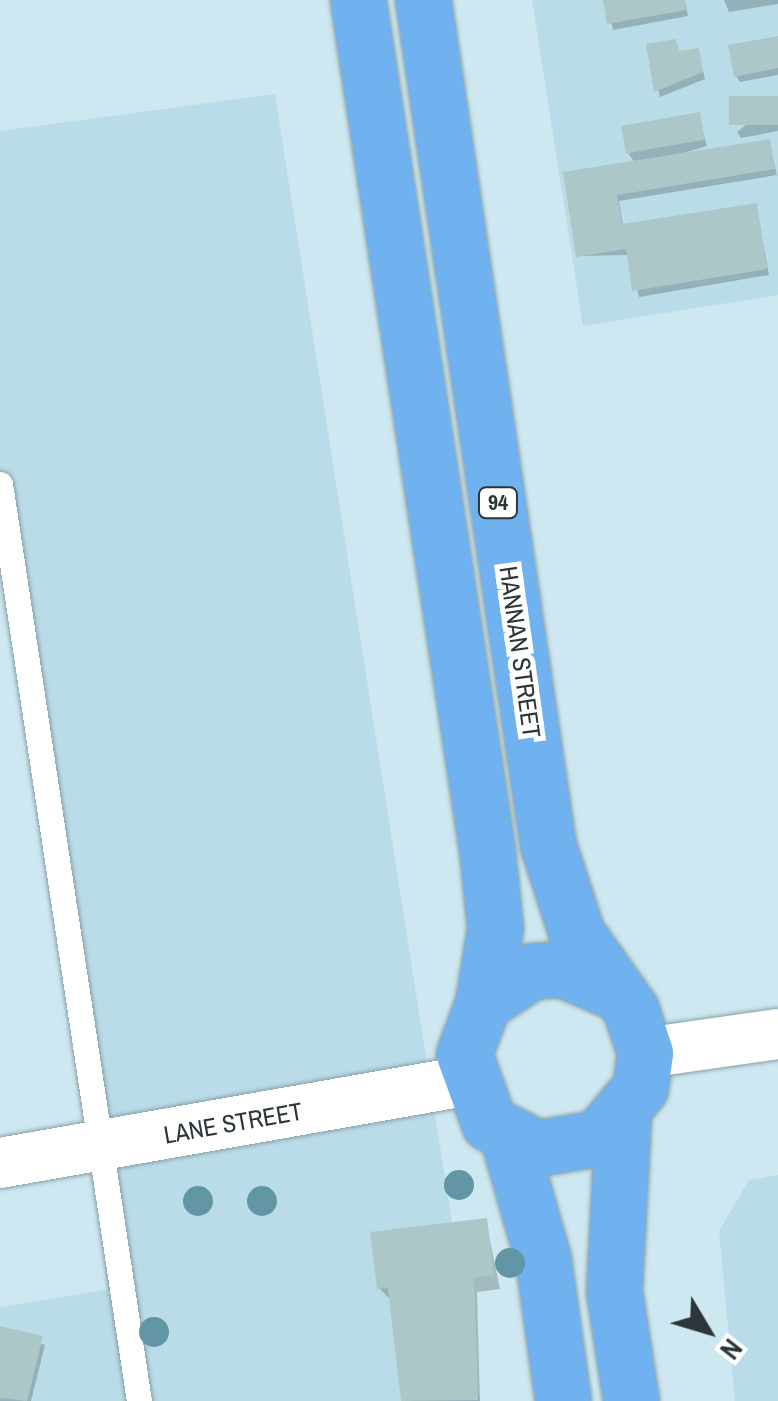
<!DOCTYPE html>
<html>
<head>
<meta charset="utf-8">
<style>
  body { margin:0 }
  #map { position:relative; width:778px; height:1401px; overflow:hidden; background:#cee8f1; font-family:"Archivo Narrow",sans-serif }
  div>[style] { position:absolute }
  .built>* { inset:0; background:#badce8 }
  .shadow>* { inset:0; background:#0003 }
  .building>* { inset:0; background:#acc7c7; transform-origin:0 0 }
  .roads { filter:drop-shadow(0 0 2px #88a0a8) drop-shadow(0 0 2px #88a0a8) }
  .lane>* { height:25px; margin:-12.5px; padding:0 12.5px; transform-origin:12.5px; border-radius:12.5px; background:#fff }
  .street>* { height:50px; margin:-25px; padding:0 25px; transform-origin:25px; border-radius:25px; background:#fff }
  .highway>* { height:55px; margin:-27.5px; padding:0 27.5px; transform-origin:27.5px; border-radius:27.5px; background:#70b1ef }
  .trees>* { width:30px; height:30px; margin:-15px; border-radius:50%; background:#6296a5 }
  span { translate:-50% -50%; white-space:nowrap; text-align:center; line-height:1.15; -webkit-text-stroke:10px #fff; paint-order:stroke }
  .shield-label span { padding:2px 8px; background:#fff; border:2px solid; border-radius:8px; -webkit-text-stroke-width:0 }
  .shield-label { font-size:22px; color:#2c3639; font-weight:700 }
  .street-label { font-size:25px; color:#2c3639 }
  .north { position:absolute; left:658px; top:1281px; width:100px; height:100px; -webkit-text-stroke:8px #fff; paint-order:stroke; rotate:128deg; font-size:28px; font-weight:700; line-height:40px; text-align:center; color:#2c3639 }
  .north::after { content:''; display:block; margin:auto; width:35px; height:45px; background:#2c3639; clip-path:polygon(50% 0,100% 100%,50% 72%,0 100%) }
</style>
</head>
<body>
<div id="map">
  <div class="built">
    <div style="clip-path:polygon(532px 0,778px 0,778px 295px,583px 326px)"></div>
    <div style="clip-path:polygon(275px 94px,480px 1401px,0 1401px,0 1307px,107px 1290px,92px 1090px,0 484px,0 131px)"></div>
    <div style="clip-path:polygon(778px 1175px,778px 1401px,735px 1401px,719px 1231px,749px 1180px)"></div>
  </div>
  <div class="shadow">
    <div style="clip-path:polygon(606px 0,685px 0,688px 16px,613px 30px)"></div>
    <div style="clip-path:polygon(724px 0,778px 0,778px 4px,729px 12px)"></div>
    <div style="clip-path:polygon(778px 39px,778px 75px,740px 82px,736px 76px)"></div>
    <div style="clip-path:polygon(675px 41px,680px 54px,698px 51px,705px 79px,660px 97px,649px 46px)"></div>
    <div style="clip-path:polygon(778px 99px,778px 131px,741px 138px,737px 132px)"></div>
    <div style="clip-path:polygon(698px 115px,707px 146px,663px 159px,769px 142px,777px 175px,619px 201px,623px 226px,756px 205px,769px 275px,639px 297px,630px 255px,579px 256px,635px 163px,628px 153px)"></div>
    <div style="clip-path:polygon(486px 1221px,500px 1289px,477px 1292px,480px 1401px,404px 1401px,392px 1301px,379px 1288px)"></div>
    <div style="clip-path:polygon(0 1328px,45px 1345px,31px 1401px,0 1401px)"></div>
  </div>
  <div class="building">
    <div style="clip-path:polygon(603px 0,685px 0,686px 10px,607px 24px)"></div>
    <div style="clip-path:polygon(778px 36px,778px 68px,734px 77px,728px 45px)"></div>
    <div style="clip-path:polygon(676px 39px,679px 51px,699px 48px,703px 72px,654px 92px,646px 44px)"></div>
    <div style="left:778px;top:96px;width:29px;height:49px;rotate:90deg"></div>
    <div style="left:700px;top:112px;width:28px;height:80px;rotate:80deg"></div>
    <div style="clip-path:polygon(770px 139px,775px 169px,617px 195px,622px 224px,757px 203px,767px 269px,632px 291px,626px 249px,576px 257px,563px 172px)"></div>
    <div style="clip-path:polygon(487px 1218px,494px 1275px,474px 1278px,478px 1400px,401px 1401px,388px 1288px,377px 1289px,370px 1232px)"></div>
    <div style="clip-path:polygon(0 1326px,43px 1336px,27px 1401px,0 1398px)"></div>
  </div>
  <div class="roads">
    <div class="lane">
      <div style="left:0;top:484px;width:927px;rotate:81.38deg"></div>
    </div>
    <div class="street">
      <div style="left:645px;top:1053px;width:134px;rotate:-8.1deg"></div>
      <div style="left:0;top:1163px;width:474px;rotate:-10deg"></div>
    </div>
    <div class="highway">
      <div style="left:358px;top:0;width:860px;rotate:81.37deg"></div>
      <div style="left:487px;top:850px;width:78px;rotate:84.1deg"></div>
      <div style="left:495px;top:928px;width:76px;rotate:99.1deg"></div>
      <div style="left:423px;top:0;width:854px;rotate:81.59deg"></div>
      <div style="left:548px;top:845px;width:94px;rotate:72deg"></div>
      <div style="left:577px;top:934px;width:93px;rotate:54.6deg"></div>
      <div style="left:631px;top:1010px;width:45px;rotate:72deg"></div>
      <div style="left:645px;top:1053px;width:35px;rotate:98deg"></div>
      <div style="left:640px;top:1088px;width:65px;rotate:130deg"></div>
      <div style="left:598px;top:1138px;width:62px;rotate:170.7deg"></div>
      <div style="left:537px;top:1148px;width:54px;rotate:-152.5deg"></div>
      <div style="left:489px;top:1123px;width:73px;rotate:-109.9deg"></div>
      <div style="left:464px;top:1054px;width:54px;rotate:-69.6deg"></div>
      <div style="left:483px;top:1003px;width:59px;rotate:-33.1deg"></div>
      <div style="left:532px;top:971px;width:30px;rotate:-4deg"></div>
      <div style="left:562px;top:969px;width:59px;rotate:23.1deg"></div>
      <div style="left:623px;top:1118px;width:173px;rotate:93deg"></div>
      <div style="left:614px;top:1291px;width:111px;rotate:81.2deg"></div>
      <div style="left:508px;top:1137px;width:127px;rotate:74deg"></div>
      <div style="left:543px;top:1259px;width:143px;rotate:82deg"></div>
    </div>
  </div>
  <div class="trees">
    <div style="left:459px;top:1185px"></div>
    <div style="left:198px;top:1201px"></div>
    <div style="left:262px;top:1201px"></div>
    <div style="left:510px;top:1263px"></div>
    <div style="left:154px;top:1332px"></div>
  </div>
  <div class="shield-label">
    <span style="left:498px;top:503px">94</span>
  </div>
  <div class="street-label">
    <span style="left:520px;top:652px;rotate:82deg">HANNAN STREET</span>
    <span style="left:233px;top:1123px;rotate:-10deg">LANE STREET</span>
  </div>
  <div class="north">N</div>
</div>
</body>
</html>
